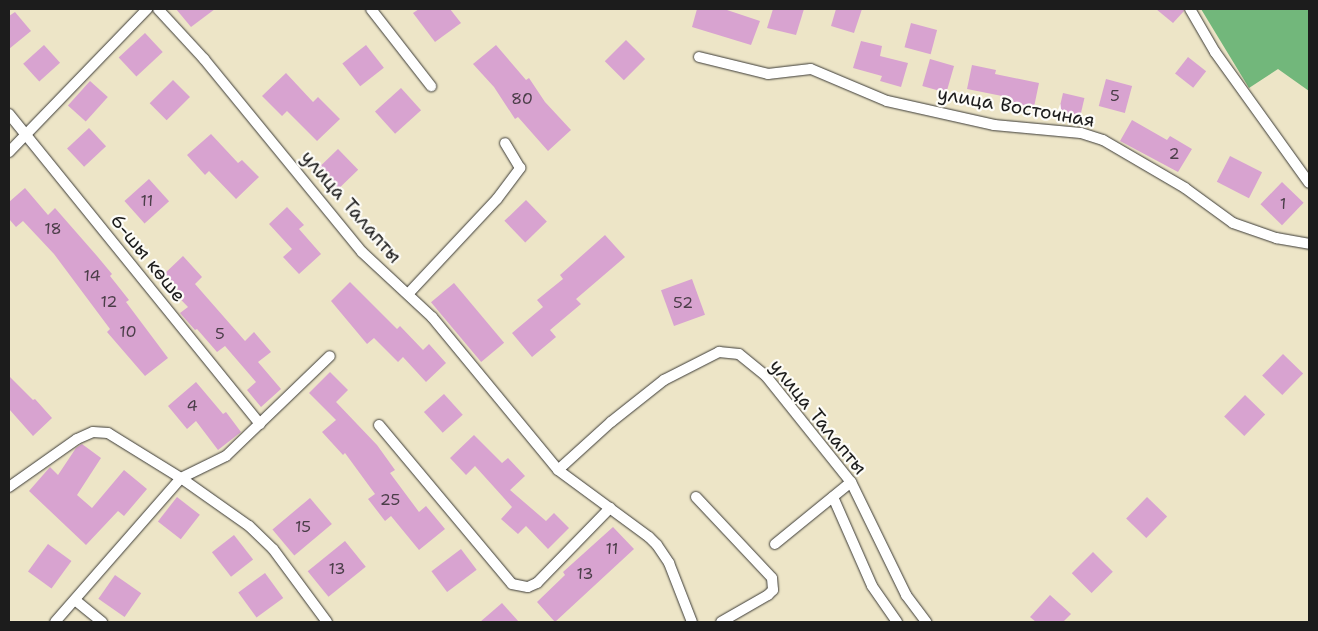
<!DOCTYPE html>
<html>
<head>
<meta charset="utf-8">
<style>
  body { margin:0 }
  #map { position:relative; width:1318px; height:631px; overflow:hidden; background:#ede5c7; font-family:"Shantell Sans",sans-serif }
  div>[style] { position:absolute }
  .forest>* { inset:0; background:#72b77b }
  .building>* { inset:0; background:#d8a3d0; transform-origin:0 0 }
  .roads { filter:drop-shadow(0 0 1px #3b3a36) drop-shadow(0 0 1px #3b3a36) }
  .street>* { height:10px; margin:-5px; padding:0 5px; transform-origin:5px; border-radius:5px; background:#fff }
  span { translate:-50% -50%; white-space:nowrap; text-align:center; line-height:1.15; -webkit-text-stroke:4.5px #fdfcf7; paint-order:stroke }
  .number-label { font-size:16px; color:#4b3e49 }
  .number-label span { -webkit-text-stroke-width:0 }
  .street-label { font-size:19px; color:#1c1c1c }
  .frame { position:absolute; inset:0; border:10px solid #1c1c1c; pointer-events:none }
</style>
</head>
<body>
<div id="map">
  <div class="forest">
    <div style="clip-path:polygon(1201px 9px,1309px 9px,1309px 91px,1278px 69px,1249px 88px)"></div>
  </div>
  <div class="building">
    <div style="clip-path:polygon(176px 9px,215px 9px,191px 27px)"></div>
    <div style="clip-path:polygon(419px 9px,450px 9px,461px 23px,435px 42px,413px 13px)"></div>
    <div style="clip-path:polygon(697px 9px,724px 9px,760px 21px,751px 45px,692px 27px)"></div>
    <div style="clip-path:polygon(773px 9px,804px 9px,796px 35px,767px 28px)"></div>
    <div style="clip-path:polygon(836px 9px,862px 9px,854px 33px,831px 26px)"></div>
    <div style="clip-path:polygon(1156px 9px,1183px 9px,1184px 11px,1173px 23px)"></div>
    <div style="clip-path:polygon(15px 12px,31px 31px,9px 49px,9px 16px)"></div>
    <div style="left:911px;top:23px;width:27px;height:25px;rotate:15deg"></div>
    <div style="left:145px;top:33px;width:26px;height:36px;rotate:47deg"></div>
    <div style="left:626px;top:40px;width:27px;height:30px;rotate:45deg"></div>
    <div style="clip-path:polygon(861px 41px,882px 46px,880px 56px,908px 63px,901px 87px,880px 81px,882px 76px,853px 68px)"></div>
    <div style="left:44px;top:45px;width:24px;height:28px;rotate:48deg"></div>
    <div style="left:366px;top:45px;width:29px;height:30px;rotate:52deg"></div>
    <div style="clip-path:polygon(496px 45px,526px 80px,529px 78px,545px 102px,571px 130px,548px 151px,518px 117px,515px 119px,494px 87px,473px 64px)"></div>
    <div style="left:1188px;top:57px;width:23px;height:21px;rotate:38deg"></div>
    <div style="left:930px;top:59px;width:25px;height:28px;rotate:16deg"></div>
    <div style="clip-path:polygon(972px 65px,996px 70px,995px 74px,1039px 83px,1034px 107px,1006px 102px,1007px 97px,967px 89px)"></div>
    <div style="clip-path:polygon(286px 73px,313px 102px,318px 97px,340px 119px,317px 141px,287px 111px,282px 116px,262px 96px)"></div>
    <div style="left:1106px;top:79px;width:27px;height:28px;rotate:15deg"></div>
    <div style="left:173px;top:80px;width:24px;height:33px;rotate:45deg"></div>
    <div style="left:90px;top:81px;width:24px;height:33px;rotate:42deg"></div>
    <div style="left:401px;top:88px;width:30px;height:35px;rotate:48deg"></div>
    <div style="left:1063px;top:93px;width:22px;height:25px;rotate:13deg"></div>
    <div style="clip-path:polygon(1132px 120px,1167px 140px,1170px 136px,1192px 149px,1178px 172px,1120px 141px)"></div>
    <div style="left:89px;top:128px;width:25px;height:30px;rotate:47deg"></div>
    <div style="clip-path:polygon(211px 134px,238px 163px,242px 160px,259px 177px,236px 199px,209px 171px,205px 175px,187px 155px)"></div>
    <div style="left:338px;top:149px;width:29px;height:33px;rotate:46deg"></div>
    <div style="left:1230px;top:156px;width:36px;height:29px;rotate:27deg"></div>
    <div style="left:149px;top:179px;width:30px;height:33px;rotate:48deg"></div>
    <div style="left:1282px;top:182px;width:30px;height:31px;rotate:44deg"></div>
    <div style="clip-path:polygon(25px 188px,48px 215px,55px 208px,97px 256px,112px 274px,110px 276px,129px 300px,126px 302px,168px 358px,145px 376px,107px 332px,110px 329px,54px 254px,23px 221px,16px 227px,9px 219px,9px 202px)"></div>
    <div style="left:526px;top:200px;width:30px;height:30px;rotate:46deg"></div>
    <div style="clip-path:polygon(287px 207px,304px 225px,299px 229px,321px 254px,299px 274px,283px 257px,292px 249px,269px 224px)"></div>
    <div style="clip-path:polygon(605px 235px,625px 257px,576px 299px,581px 304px,550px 330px,556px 337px,532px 357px,512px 333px,543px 307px,537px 300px,563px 279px,560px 275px)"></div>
    <div style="clip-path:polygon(183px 256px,202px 277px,195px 284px,245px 341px,254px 332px,271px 352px,258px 362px,281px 389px,261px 407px,247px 390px,256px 382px,225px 346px,217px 352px,197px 329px,195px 330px,180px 313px,188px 307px,160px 278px)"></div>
    <div style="left:692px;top:279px;width:38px;height:33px;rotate:70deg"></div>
    <div style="clip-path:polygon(350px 282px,397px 329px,400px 326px,423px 350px,429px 344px,446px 363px,426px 382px,403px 357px,398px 362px,374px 338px,367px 344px,331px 301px)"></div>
    <div style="left:454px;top:283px;width:78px;height:30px;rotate:50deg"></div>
    <div style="left:1283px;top:354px;width:28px;height:30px;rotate:44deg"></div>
    <div style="clip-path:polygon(330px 372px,348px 390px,336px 402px,377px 445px,395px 470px,390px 473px,419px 512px,426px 506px,445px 529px,419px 550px,391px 516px,385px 521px,368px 499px,375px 494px,345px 453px,343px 455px,322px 432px,336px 420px,309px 393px)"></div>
    <div style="clip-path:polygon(9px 376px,33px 400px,35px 399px,52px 418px,33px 436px,9px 409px)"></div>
    <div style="clip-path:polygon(196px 382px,223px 414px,226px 412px,241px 432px,218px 450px,196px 421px,187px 429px,168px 406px)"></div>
    <div style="left:444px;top:394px;width:28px;height:27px;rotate:48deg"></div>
    <div style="left:1245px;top:395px;width:28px;height:30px;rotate:44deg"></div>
    <div style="clip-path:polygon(474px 435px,502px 463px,508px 458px,525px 476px,510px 490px,546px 521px,554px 513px,569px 528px,548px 549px,526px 526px,518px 534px,501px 519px,512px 507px,475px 466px,466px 475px,450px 458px)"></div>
    <div style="clip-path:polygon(82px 444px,101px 458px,77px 495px,92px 508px,124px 470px,147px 489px,124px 516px,118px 511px,86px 545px,29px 491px,50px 467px,58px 475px,76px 448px)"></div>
    <div style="left:177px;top:497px;width:29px;height:31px;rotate:38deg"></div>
    <div style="left:1147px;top:497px;width:28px;height:30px;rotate:44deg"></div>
    <div style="left:310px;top:498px;width:34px;height:49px;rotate:50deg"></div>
    <div style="clip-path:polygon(613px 527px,634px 549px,555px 622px,537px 602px,565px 575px,563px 572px)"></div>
    <div style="left:234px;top:535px;width:31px;height:28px;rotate:52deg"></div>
    <div style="left:345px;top:541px;width:33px;height:48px;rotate:51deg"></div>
    <div style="left:48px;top:544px;width:29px;height:34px;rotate:36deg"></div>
    <div style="left:461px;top:549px;width:26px;height:37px;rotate:53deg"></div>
    <div style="left:1093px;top:552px;width:28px;height:30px;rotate:45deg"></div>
    <div style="left:265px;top:573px;width:31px;height:33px;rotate:54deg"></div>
    <div style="left:115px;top:575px;width:32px;height:29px;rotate:35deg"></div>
    <div style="clip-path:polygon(1050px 595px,1071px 614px,1063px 622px,1036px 622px,1030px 617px)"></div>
    <div style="clip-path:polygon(502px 603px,519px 622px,480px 622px)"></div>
  </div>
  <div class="roads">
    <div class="street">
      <div style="left:158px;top:9px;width:68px;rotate:47.4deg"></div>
      <div style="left:204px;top:59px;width:249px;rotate:50.7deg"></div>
      <div style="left:362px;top:252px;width:96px;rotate:42.9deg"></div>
      <div style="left:432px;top:317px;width:198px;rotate:50.5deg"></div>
      <div style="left:558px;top:470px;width:113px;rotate:36.4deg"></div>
      <div style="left:649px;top:537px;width:11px;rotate:45deg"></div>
      <div style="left:657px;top:545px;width:22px;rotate:56deg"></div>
      <div style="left:669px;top:563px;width:63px;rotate:68.7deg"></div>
      <div style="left:371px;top:9px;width:98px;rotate:52.1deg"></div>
      <div style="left:1190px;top:9px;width:50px;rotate:59.8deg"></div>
      <div style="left:1215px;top:52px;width:161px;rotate:54.3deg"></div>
      <div style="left:699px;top:57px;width:71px;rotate:13.8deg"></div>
      <div style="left:768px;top:74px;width:43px;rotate:-6.6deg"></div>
      <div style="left:811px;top:69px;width:82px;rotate:22.8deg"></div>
      <div style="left:887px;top:101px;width:110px;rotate:12.6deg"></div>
      <div style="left:994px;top:125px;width:87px;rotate:5.3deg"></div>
      <div style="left:1081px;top:133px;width:23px;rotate:18deg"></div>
      <div style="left:1103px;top:140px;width:95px;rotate:30.3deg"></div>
      <div style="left:1185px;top:188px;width:59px;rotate:36.1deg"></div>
      <div style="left:1233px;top:223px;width:46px;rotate:19.2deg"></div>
      <div style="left:1276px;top:238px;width:34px;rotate:10deg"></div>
      <div style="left:9px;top:114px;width:399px;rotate:51deg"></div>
      <div style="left:9px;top:152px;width:199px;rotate:-46deg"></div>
      <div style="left:408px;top:294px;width:130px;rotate:-46.9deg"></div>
      <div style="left:497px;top:199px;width:39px;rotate:-53deg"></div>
      <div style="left:520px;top:168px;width:29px;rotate:-121deg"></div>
      <div style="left:379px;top:425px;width:207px;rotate:50.1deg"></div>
      <div style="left:512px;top:584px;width:16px;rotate:11deg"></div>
      <div style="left:528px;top:587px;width:10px;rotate:-24deg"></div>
      <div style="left:537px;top:583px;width:105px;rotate:-45.8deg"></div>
      <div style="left:558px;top:470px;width:72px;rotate:-42.2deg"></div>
      <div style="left:611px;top:422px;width:68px;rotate:-38.4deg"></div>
      <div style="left:664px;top:380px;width:62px;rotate:-27deg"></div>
      <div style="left:719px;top:352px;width:20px;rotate:6deg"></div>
      <div style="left:739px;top:354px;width:35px;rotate:39deg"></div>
      <div style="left:766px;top:376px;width:136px;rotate:51.3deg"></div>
      <div style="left:851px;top:482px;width:126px;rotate:64deg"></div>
      <div style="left:906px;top:595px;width:34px;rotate:53deg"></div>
      <div style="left:9px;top:487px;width:83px;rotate:-35.2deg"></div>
      <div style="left:77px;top:439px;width:17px;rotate:-24deg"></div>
      <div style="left:93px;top:432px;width:15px;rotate:4deg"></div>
      <div style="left:108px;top:433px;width:86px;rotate:31.7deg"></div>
      <div style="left:181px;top:478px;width:191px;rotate:131.2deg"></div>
      <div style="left:696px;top:497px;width:111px;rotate:46.8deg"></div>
      <div style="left:772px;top:578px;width:12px;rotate:85deg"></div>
      <div style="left:773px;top:590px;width:7px;rotate:135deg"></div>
      <div style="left:768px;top:595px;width:54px;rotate:150.1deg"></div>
      <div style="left:833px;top:497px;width:97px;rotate:66.3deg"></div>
      <div style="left:872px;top:586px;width:44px;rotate:55.2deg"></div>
      <div style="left:775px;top:544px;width:98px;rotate:-39.2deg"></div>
      <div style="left:75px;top:600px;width:35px;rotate:39deg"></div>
      <div style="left:327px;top:622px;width:91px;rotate:-126.5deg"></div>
      <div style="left:273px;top:549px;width:33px;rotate:-136deg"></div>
      <div style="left:249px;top:526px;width:83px;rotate:-144.8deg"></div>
      <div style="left:181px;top:478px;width:50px;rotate:-26.1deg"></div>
      <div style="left:226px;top:456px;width:144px;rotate:-43.9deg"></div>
    </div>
  </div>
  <div class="number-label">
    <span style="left:1115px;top:96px">5</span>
    <span style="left:522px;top:99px">80</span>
    <span style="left:1174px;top:154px">2</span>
    <span style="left:147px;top:201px">11</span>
    <span style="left:1283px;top:204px">1</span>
    <span style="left:53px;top:229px">18</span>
    <span style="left:92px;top:276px">14</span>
    <span style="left:109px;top:302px">12</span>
    <span style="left:683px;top:303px">52</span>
    <span style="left:128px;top:332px">10</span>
    <span style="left:220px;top:334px">5</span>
    <span style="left:192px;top:406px">4</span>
    <span style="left:390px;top:500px">25</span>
    <span style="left:303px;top:527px">15</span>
    <span style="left:612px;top:549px">11</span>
    <span style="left:337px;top:569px">13</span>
    <span style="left:585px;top:574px">13</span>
  </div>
  <div class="street-label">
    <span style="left:1016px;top:107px;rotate:10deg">улица Восточная</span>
    <span style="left:351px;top:207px;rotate:49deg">улица Талапты</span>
    <span style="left:148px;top:258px;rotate:51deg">6-шы көше</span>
    <span style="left:818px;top:417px;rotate:51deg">улица Талапты</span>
  </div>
  <div class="frame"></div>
</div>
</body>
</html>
